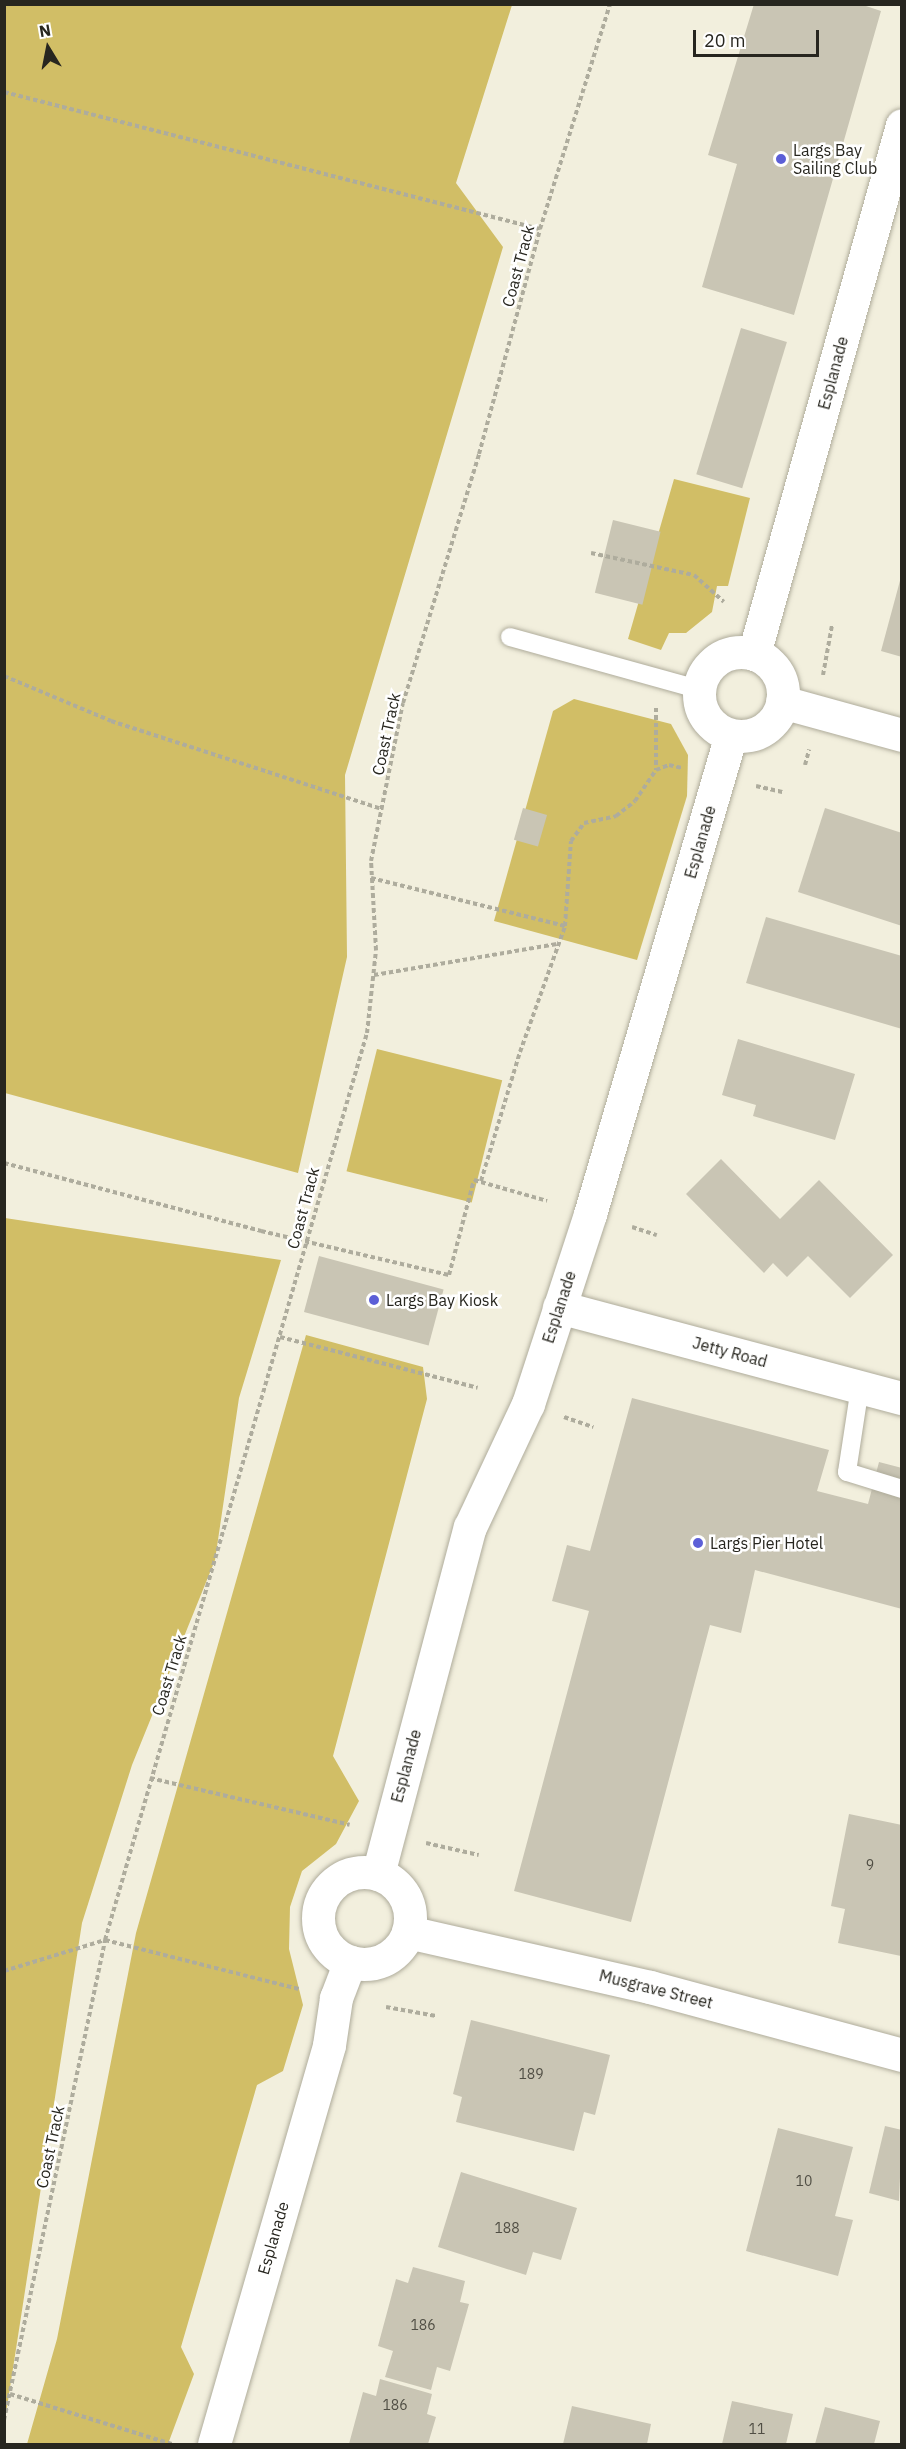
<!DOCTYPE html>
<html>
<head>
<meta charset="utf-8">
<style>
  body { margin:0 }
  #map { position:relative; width:906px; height:2449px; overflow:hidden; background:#f2efdd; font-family:"IBM Plex Sans",sans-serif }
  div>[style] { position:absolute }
  .green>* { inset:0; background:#d1be66; transform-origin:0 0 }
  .building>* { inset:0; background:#c9c5b4; transform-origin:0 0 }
  .path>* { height:4px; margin-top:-2px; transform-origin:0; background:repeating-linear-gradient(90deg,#aeac9d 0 4.5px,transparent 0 7.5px) }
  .roads { filter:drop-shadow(0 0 2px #afac9b) drop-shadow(0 0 2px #afac9b) }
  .service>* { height:18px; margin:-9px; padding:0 9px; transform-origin:9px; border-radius:9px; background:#fff }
  .minor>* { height:33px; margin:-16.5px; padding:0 16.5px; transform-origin:16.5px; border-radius:16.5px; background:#fff }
  .tertiary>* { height:33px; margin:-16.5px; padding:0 16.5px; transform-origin:16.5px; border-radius:16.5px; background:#fff }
  .tertiary>.ring { margin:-16.5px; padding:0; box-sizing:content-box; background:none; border:33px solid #fff; border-radius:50% }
  .dots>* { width:16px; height:16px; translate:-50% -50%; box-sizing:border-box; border:3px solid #fff; border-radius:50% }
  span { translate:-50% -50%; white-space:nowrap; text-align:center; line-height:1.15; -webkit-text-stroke:5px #fff; paint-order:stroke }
  .number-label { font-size:14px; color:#504e44 }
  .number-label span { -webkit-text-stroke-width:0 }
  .poi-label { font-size:16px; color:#27261f }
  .left { translate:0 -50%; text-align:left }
  .street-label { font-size:16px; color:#27261f }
  .frame { position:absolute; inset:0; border:6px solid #27261f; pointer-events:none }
  .north { position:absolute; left:18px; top:18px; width:60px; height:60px; -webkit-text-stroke:4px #fff; paint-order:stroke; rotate:350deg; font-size:16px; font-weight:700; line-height:24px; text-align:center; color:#27261f }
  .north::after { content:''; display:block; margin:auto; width:21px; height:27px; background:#27261f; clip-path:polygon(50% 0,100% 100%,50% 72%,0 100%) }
  .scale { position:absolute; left:693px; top:30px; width:126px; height:27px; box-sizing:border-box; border:3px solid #27261f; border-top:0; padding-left:8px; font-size:18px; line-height:21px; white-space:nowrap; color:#27261f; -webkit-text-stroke:4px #fff; paint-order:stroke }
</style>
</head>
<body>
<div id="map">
  <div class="green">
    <div style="clip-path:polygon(4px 5px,512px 5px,456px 183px,503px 247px,345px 775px,347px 957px,298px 1173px,5px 1093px)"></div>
    <div style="clip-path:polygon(674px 479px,750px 498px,728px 586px,717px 586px,712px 612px,686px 633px,669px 633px,661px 650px,628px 639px)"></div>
    <div style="clip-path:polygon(574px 699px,671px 724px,688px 755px,687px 796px,637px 960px,494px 921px,553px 711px)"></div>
    <div style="left:377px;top:1049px;width:129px;height:126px;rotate:14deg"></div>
    <div style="clip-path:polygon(5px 1218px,281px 1260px,239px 1398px,215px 1560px,132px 1765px,82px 1923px,5px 2420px)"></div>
    <div style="clip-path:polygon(306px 1335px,423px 1367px,427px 1399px,333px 1756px,359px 1801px,336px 1844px,302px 1871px,290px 1907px,289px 1949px,303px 2005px,283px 2071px,257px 2085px,181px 2347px,194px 2374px,168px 2444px,27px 2444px,57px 2339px,136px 1933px)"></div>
  </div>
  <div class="building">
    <div style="clip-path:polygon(754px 4px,860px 4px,881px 11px,794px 315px,702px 287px,737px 164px,708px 155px)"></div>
    <div style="left:741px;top:328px;width:48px;height:153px;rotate:17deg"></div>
    <div style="left:613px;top:520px;width:49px;height:75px;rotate:14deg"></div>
    <div style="clip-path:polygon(901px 577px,902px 577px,902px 657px,881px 651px)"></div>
    <div style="left:523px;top:808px;width:25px;height:33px;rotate:16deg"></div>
    <div style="clip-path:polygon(825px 808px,902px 833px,902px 926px,798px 892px)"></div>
    <div style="clip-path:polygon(766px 917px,902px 956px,902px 1029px,746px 983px)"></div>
    <div style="clip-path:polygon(738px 1039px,855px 1074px,835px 1140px,753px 1116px,756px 1105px,722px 1095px)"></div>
    <div style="clip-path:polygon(721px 1159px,780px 1219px,819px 1180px,893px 1255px,850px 1298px,808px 1256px,787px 1277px,773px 1263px,764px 1273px,686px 1194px)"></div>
    <div style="left:319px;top:1256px;width:129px;height:58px;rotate:15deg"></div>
    <div style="clip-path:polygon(632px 1398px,829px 1450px,817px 1491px,868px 1504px,879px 1462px,902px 1468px,902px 1609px,755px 1570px,741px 1633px,710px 1625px,631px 1922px,514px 1891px,589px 1611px,552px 1601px,567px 1545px,590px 1551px)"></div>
    <div style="clip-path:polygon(849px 1814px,902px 1825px,901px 1956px,838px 1943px,845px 1909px,831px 1906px)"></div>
    <div style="clip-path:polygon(471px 2020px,610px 2055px,595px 2115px,584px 2112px,574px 2151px,456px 2122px,462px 2097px,453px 2094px)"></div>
    <div style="clip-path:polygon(885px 2126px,902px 2130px,899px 2201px,869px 2193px)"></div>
    <div style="clip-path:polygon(778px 2128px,853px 2147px,835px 2216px,853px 2220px,838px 2276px,746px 2251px)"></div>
    <div style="clip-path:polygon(461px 2172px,577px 2208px,561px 2260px,533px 2252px,526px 2275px,438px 2247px)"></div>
    <div style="clip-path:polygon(413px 2267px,465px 2281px,460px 2302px,469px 2304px,450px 2371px,437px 2367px,431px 2390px,385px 2377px,393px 2351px,378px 2346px,396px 2279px,408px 2283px)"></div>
    <div style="clip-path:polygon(380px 2379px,432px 2394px,427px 2414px,436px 2417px,428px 2444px,349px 2444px,363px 2392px,376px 2396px)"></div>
    <div style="clip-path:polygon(732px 2401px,793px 2414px,786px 2444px,722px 2444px)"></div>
    <div style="clip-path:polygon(572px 2406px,651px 2424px,647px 2444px,563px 2444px)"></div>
    <div style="clip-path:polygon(825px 2407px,880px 2421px,874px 2444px,815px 2444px)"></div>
  </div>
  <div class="path">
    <div style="left:4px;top:92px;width:553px;rotate:14.34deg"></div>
    <div style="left:591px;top:553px;width:105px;rotate:12.1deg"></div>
    <div style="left:694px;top:575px;width:40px;rotate:42deg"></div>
    <div style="left:823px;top:675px;width:51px;rotate:-79.8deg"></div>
    <div style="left:4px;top:676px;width:116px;rotate:22.8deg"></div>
    <div style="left:111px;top:721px;width:285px;rotate:18deg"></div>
    <div style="left:656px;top:708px;width:62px;rotate:90deg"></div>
    <div style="left:805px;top:765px;width:16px;rotate:-75deg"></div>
    <div style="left:756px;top:786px;width:27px;rotate:13deg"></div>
    <div style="left:371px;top:878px;width:200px;rotate:13.9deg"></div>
    <div style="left:565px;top:926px;width:85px;rotate:-86deg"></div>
    <div style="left:571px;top:841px;width:22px;rotate:-54deg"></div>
    <div style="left:584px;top:823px;width:33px;rotate:-12deg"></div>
    <div style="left:616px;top:816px;width:24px;rotate:-38deg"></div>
    <div style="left:635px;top:801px;width:37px;rotate:-56deg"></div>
    <div style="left:656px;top:770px;width:14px;rotate:-21deg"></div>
    <div style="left:669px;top:765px;width:13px;rotate:13deg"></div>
    <div style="left:374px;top:975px;width:187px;rotate:-9.6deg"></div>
    <div style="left:4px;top:1163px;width:266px;rotate:14.8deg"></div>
    <div style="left:261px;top:1231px;width:193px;rotate:13.2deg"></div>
    <div style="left:449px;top:1275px;width:98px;rotate:-75.3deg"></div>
    <div style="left:474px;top:1180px;width:76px;rotate:16deg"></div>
    <div style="left:481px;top:1181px;width:135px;rotate:-73.2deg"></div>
    <div style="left:520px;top:1052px;width:134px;rotate:-70.3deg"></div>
    <div style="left:632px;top:1227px;width:26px;rotate:18deg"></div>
    <div style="left:280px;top:1337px;width:204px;rotate:14.4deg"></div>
    <div style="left:564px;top:1417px;width:31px;rotate:19deg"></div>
    <div style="left:150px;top:1778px;width:205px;rotate:13.2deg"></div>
    <div style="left:426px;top:1843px;width:54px;rotate:12.8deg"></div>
    <div style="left:4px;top:1971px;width:106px;rotate:-17.1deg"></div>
    <div style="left:105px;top:1940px;width:200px;rotate:14.2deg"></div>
    <div style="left:386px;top:2007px;width:51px;rotate:10.2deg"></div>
    <div style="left:10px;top:2394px;width:170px;rotate:17.2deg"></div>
    <div style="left:4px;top:2420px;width:491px;rotate:-78.1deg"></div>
    <div style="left:105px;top:1940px;width:944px;rotate:-73.89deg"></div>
    <div style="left:367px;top:1033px;width:83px;rotate:-83.8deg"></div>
    <div style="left:376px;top:950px;width:89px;rotate:-93.2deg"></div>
    <div style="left:371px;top:861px;width:161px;rotate:-78.6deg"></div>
    <div style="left:403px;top:703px;width:260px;rotate:-73deg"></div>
    <div style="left:479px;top:454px;width:233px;rotate:-74.8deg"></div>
    <div style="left:540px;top:229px;width:236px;rotate:-72.7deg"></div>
  </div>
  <div class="roads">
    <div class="service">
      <div style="left:510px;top:637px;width:195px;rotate:15.5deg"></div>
      <div style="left:860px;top:1387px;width:86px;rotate:98.7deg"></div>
      <div style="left:847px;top:1472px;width:58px;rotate:17.2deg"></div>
    </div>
    <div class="minor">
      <div style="left:782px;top:702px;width:124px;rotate:15.4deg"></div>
      <div style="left:408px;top:1932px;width:248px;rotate:12.8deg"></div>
      <div style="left:650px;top:1987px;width:261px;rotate:15.1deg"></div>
    </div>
    <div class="tertiary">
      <div class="ring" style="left:699px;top:652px;width:51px;height:51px"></div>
      <div style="left:754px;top:654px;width:549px;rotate:-74.37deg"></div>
      <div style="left:559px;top:1307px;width:355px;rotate:14.9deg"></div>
      <div class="ring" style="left:318px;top:1872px;width:59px;height:59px"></div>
      <div style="left:378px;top:1874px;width:359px;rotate:-75.2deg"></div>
      <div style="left:470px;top:1527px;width:136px;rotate:-64.8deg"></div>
      <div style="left:528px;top:1404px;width:200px;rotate:-71.9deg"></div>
      <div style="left:590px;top:1214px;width:499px;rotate:-73.6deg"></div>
      <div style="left:214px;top:2444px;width:415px;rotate:-73.9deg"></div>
      <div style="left:329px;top:2045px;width:48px;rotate:-81.5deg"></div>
      <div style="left:336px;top:1998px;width:39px;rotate:-69deg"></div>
    </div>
  </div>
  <div class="dots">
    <div style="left:781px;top:159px;background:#5c5fd7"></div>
    <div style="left:374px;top:1300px;background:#5c5fd7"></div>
    <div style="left:698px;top:1543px;background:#5c5fd7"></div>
  </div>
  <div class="number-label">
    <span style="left:870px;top:1865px">9</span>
    <span style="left:531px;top:2074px">189</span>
    <span style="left:804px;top:2181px">10</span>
    <span style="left:507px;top:2228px">188</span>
    <span style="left:423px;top:2325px">186</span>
    <span style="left:395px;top:2405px">186</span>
    <span style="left:757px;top:2429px">11</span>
  </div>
  <div class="poi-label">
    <span class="left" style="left:793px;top:159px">Largs Bay<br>Sailing Club</span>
    <span class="left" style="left:386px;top:1300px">Largs Bay Kiosk</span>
    <span class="left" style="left:710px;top:1543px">Largs Pier Hotel</span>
  </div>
  <div class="street-label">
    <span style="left:518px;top:266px;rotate:-75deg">Coast Track</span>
    <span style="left:833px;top:373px;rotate:-75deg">Esplanade</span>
    <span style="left:386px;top:734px;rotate:-78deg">Coast Track</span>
    <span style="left:700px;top:842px;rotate:-74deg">Esplanade</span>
    <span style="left:303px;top:1208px;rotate:-75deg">Coast Track</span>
    <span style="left:559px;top:1307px;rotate:-72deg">Esplanade</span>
    <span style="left:730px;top:1352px;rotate:15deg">Jetty Road</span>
    <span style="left:169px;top:1675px;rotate:-73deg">Coast Track</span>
    <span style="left:406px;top:1766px;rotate:-75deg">Esplanade</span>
    <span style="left:656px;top:1989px;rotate:14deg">Musgrave Street</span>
    <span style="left:50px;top:2147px;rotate:-78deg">Coast Track</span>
    <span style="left:273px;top:2238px;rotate:-74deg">Esplanade</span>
  </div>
  <div class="frame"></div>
  <div class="north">N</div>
  <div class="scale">20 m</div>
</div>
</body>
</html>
